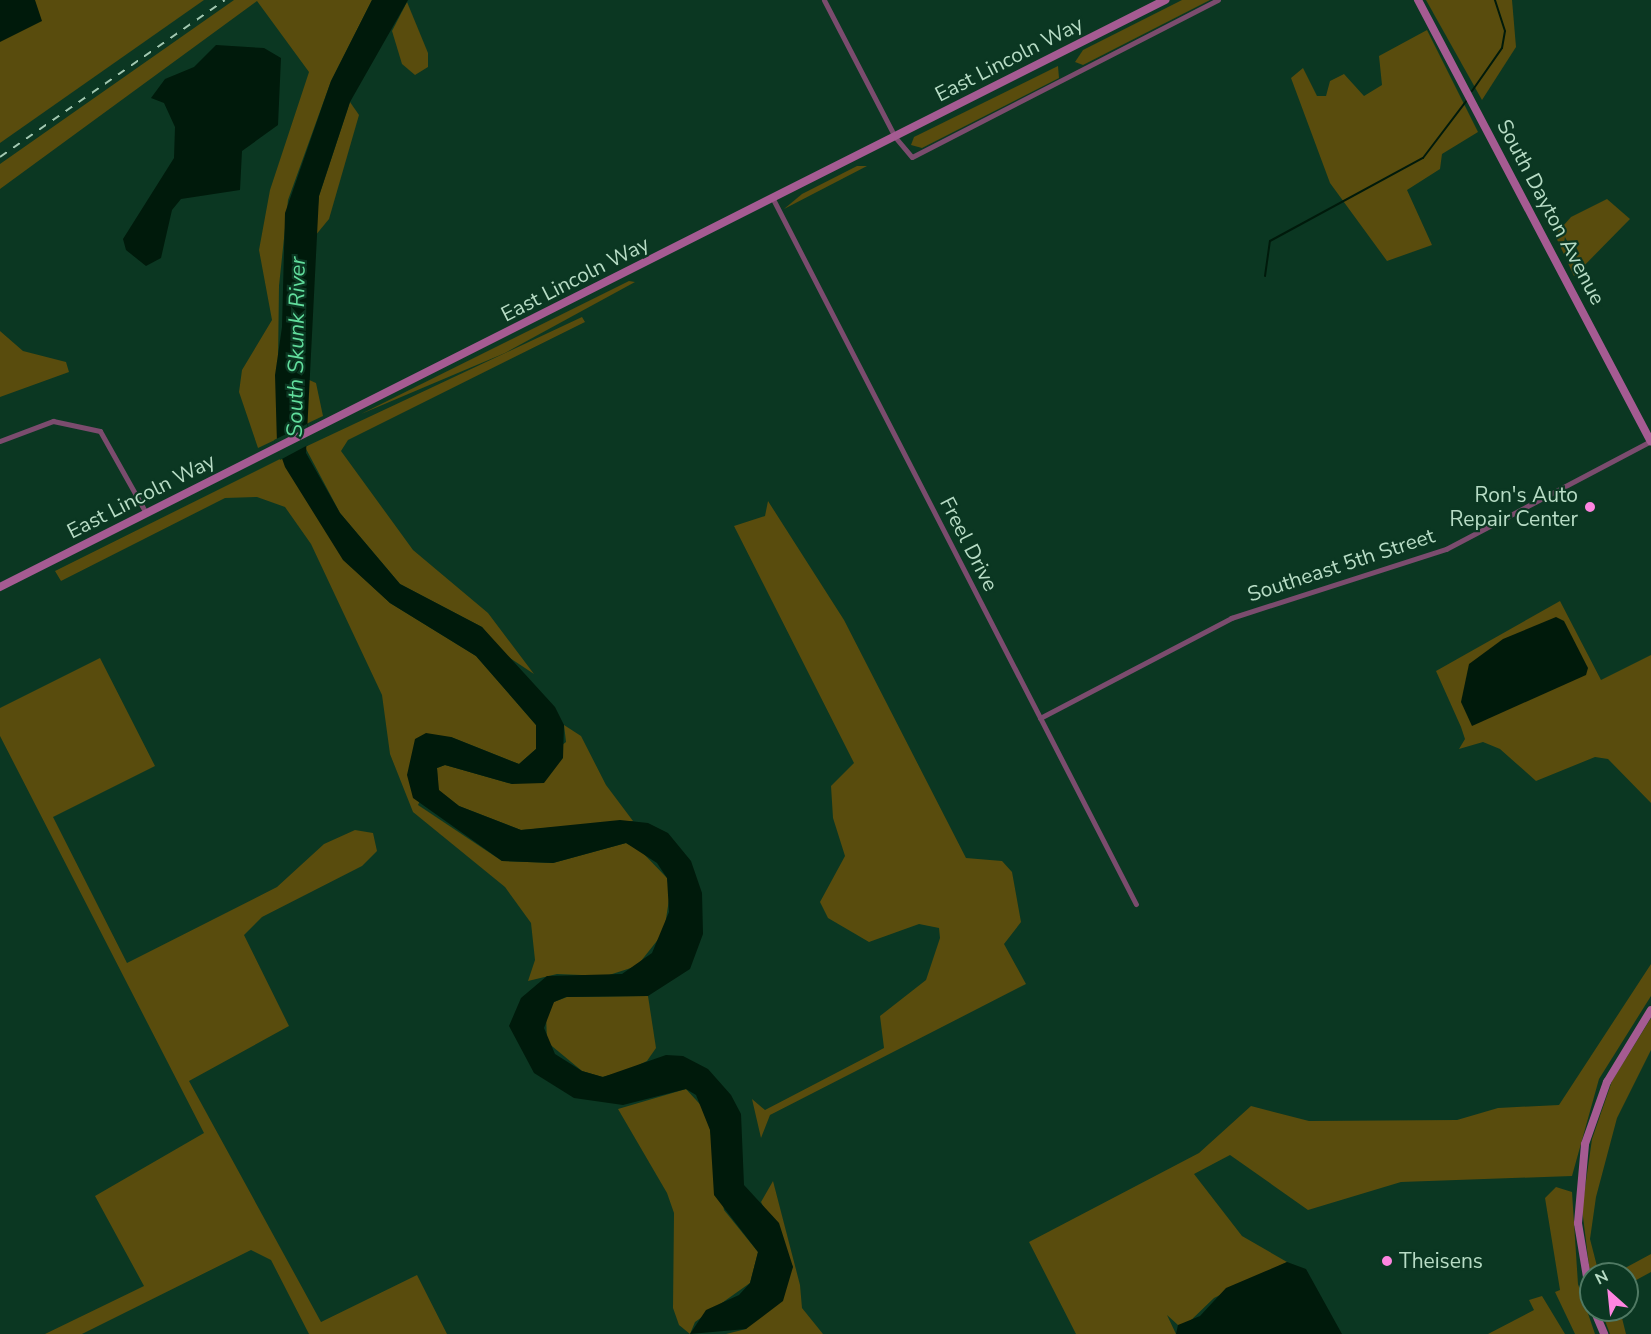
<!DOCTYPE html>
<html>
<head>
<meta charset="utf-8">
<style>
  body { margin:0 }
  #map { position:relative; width:1651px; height:1334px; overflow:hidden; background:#0b3722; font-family:"Nunito Sans",sans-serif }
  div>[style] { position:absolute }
  .green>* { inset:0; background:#594c0d }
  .water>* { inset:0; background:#001a0b }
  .pier>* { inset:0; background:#0b3722 }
  .stream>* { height:2px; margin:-1px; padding:0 1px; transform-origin:1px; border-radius:1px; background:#001a0b }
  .minor>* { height:5px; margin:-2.5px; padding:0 2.5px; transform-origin:2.5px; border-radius:2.5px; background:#7b4c6e }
  .secondary>* { height:8px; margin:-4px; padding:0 4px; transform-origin:4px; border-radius:4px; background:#a55b92 }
  .rail>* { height:2px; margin-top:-1px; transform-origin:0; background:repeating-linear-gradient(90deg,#a2c8b1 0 8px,transparent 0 16px) }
  .dots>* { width:16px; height:16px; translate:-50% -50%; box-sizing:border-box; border:3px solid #0b3722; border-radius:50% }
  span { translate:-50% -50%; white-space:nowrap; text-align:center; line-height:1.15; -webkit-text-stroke:4.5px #0b3722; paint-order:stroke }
  .street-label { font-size:21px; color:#b7dcc5 }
  .poi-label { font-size:21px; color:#b7dcc5 }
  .right { translate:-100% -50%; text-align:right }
  .left { translate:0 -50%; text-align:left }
  .water-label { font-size:22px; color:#61dd9c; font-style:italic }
  .north { position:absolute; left:1579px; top:1262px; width:60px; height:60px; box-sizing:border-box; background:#0b3722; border:2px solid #507963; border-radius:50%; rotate:333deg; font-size:16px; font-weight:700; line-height:24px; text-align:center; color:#b7dcc5 }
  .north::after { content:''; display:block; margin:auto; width:21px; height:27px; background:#fe85e0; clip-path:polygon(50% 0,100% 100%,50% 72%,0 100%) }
</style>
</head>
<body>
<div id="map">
  <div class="green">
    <div style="clip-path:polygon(0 0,204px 0,0 143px)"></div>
    <div style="clip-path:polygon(234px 0,372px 0,331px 81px,288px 200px,279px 286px,277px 439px,258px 448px,239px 392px,242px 370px,272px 320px,259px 250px,270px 190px,309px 72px,257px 1px,0 189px,0 164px)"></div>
    <div style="clip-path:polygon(1182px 0,1210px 0,1083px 65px,1075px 62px,1083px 50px)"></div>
    <div style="clip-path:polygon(1426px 0,1512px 0,1516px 47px,1482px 100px)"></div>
    <div style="clip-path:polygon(407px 2px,428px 53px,428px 67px,415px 75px,402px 64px,392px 31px)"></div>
    <div style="clip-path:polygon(1427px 30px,1478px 132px,1442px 154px,1440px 169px,1407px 190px,1432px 245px,1387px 261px,1330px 183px,1291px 78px,1303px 68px,1317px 96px,1326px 96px,1330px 81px,1344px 74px,1364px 96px,1382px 85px,1379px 56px)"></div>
    <div style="clip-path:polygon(1058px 66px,1059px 78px,922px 148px,911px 145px,914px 137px)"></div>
    <div style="clip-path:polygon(350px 102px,359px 115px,329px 219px,315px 236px,319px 196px)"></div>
    <div style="clip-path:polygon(857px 166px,867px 166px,784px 209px,802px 194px)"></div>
    <div style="clip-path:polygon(1607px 199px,1630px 219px,1574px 276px,1555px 235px,1571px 217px)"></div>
    <div style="clip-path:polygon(629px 281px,635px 282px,505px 353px,361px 414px)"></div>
    <div style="clip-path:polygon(582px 317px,585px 322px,348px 440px,341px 451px,413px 550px,488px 613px,534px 674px,504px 654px,482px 627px,400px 584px,340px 513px,305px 447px)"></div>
    <div style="clip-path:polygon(0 331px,23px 351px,66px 362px,69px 372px,0 397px)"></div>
    <div style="clip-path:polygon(307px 379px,316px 383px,323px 416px,304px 425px)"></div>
    <div style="clip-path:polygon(282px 458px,344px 560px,390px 603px,476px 656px,536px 725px,536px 749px,519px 764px,451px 737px,418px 805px,502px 861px,553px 863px,626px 843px,640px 850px,667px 878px,670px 893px,664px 932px,637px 966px,606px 976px,557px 974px,528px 981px,535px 960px,531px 923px,505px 887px,413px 812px,390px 754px,382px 695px,311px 544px,285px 507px,257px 497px,225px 498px,61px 581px,55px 571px)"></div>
    <div style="clip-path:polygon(768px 501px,844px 620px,966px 858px,1002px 861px,1012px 872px,1021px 922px,1004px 944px,1026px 984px,770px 1115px,761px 1138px,752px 1099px,765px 1110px,884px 1048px,880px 1016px,926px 980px,940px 938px,939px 928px,919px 924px,869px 942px,828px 918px,820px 902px,845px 856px,833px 818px,831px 786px,854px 763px,734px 526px,765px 516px)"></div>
    <div style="clip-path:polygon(1560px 601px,1601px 680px,1651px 655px,1651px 803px,1608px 759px,1595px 757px,1536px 781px,1500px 749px,1483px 742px,1459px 749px,1465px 739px,1461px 727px,1436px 671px)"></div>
    <div style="clip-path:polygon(100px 658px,155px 766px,53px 817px,127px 963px,277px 887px,324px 844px,355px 830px,373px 833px,377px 851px,362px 866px,262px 917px,244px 935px,289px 1026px,189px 1081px,321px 1322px,417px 1275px,447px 1334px,309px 1334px,271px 1260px,251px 1250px,82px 1334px,45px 1334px,144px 1286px,95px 1196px,204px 1133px,0 736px,0 708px)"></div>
    <div style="clip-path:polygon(564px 725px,581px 736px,606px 785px,633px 821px,521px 830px,459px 806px,438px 790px,437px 768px,445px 765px,512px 784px,566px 742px)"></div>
    <div style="clip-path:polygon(1651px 964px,1651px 996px,1599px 1079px,1572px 1176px,1401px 1182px,1308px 1210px,1230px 1155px,1194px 1174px,1242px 1236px,1287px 1262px,1214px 1298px,1187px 1324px,1178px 1325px,1167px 1315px,1176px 1334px,1076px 1334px,1029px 1242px,1199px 1153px,1251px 1106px,1309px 1121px,1457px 1120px,1498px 1108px,1559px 1105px)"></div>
    <div style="clip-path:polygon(648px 996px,656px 1048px,647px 1061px,626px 1071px,602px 1077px,582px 1071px,547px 1042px,546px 1014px,554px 1002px,567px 997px)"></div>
    <div style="clip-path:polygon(1651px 1018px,1651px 1050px,1617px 1118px,1596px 1197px,1590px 1239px,1599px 1274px,1591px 1274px,1591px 1281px,1582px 1209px,1592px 1139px,1612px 1081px)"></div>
    <div style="clip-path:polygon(686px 1089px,707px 1112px,724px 1210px,758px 1252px,750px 1283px,695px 1322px,690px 1334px,679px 1325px,673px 1308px,674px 1213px,667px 1193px,618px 1109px)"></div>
    <div style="clip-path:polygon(773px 1181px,800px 1285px,802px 1308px,823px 1334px,726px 1334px,746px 1329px,793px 1267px,761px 1202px)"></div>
    <div style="clip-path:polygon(1556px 1187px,1572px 1192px,1578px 1284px,1595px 1334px,1575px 1334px,1555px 1292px,1560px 1290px,1545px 1198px)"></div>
    <div style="clip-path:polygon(1651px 1254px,1651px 1272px,1627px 1285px,1627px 1274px,1614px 1274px)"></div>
    <div style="clip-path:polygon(1542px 1296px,1565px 1334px,1488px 1334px,1534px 1310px,1529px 1300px)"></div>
    <div style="clip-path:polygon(1601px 1310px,1620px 1310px,1626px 1334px,1610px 1334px)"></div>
  </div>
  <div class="water">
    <div style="clip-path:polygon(0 0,35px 0,42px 21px,0 42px)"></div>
    <div style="clip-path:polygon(372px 0,408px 0,350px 102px,319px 196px,306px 453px,340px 513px,400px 584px,482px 627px,555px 707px,564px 725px,563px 758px,544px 783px,512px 784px,445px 765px,437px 768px,439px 790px,459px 806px,521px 830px,620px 820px,648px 823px,668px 833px,691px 861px,702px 893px,703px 934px,690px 969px,648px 996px,566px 997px,554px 1002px,544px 1028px,555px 1054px,582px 1071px,603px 1077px,666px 1055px,683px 1056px,708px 1069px,731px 1095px,741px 1114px,744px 1185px,779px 1223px,793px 1267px,783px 1301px,746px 1329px,690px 1334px,706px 1310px,739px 1295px,750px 1283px,758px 1252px,714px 1195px,710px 1130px,696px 1095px,686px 1089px,623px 1105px,574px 1098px,534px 1073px,509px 1026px,521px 998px,547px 976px,622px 974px,652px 953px,669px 912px,667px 878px,657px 863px,626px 843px,553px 863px,502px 861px,413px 798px,407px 775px,415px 739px,426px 733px,451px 737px,519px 764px,536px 749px,536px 725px,476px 656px,390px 603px,343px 560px,285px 467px,277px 444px,275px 375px,282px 327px,285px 213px,331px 81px)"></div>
    <div style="clip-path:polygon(216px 45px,264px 48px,281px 58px,278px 125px,242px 151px,240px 190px,181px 199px,172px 210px,161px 258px,146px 266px,126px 250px,123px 239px,174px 158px,175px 127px,164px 103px,151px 98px,165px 79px,194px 67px)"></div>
    <div style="clip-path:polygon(1556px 617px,1564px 621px,1588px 668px,1586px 675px,1472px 726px,1461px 702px,1469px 664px,1503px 639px)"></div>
    <div style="clip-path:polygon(1287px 1262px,1306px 1269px,1342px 1334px,1176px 1334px,1178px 1325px,1200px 1316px,1226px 1288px)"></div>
  </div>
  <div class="pier">
    <div style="clip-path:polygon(307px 424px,308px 445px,280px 460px,274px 440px)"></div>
  </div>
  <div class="stream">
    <div style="left:1472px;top:91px;width:52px;rotate:-55.1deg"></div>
    <div style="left:1502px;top:48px;width:17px;rotate:-80deg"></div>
    <div style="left:1505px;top:31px;width:33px;rotate:-108deg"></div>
    <div style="left:1265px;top:276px;width:35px;rotate:-82deg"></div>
    <div style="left:1270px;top:241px;width:174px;rotate:-28.5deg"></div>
    <div style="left:1423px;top:158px;width:73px;rotate:-52.8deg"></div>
  </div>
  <div class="minor">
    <div style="left:824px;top:0;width:154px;rotate:62.6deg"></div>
    <div style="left:895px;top:137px;width:26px;rotate:50deg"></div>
    <div style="left:912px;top:157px;width:344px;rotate:-27.2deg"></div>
    <div style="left:773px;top:199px;width:793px;rotate:62.76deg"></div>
    <div style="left:0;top:441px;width:57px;rotate:-20.7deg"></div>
    <div style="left:53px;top:421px;width:48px;rotate:12deg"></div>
    <div style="left:100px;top:431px;width:94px;rotate:60.7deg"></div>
    <div style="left:1040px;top:718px;width:216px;rotate:-27.6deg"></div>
    <div style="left:1231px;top:618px;width:226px;rotate:-17.8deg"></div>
    <div style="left:1446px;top:549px;width:232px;rotate:-27.8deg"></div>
  </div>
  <div class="secondary">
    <div style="left:1418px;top:0;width:499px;rotate:62.2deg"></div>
    <div style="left:0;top:587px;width:1305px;rotate:-26.74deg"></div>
    <div style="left:1591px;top:1301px;width:79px;rotate:-99.5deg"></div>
    <div style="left:1578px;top:1223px;width:79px;rotate:-84.9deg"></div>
    <div style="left:1585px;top:1144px;width:66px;rotate:-70.5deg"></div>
    <div style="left:1607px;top:1082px;width:84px;rotate:-58.6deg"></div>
    <div style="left:1594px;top:1310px;width:26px;rotate:67deg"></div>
  </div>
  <div class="rail">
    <div style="left:0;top:157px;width:274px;rotate:-34.9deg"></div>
  </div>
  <div class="dots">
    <div style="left:1590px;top:507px;background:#fe85e0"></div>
    <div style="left:1387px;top:1261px;background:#fe85e0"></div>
  </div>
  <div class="street-label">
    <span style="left:1009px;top:59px;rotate:-27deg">East Lincoln Way</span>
    <span style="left:1551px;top:212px;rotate:62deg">South Dayton Avenue</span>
    <span style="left:575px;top:279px;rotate:-27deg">East Lincoln Way</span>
    <span style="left:141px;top:496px;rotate:-27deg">East Lincoln Way</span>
    <span style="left:969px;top:544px;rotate:63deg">Freel Drive</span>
    <span style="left:1341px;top:565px;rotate:-18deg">Southeast 5th Street</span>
  </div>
  <div class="poi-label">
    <span class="right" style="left:1578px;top:507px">Ron's Auto<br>Repair Center</span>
    <span class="left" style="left:1399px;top:1261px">Theisens</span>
  </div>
  <div class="water-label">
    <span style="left:297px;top:347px;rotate:-89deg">South Skunk River</span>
  </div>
  <div class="north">N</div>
</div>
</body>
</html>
